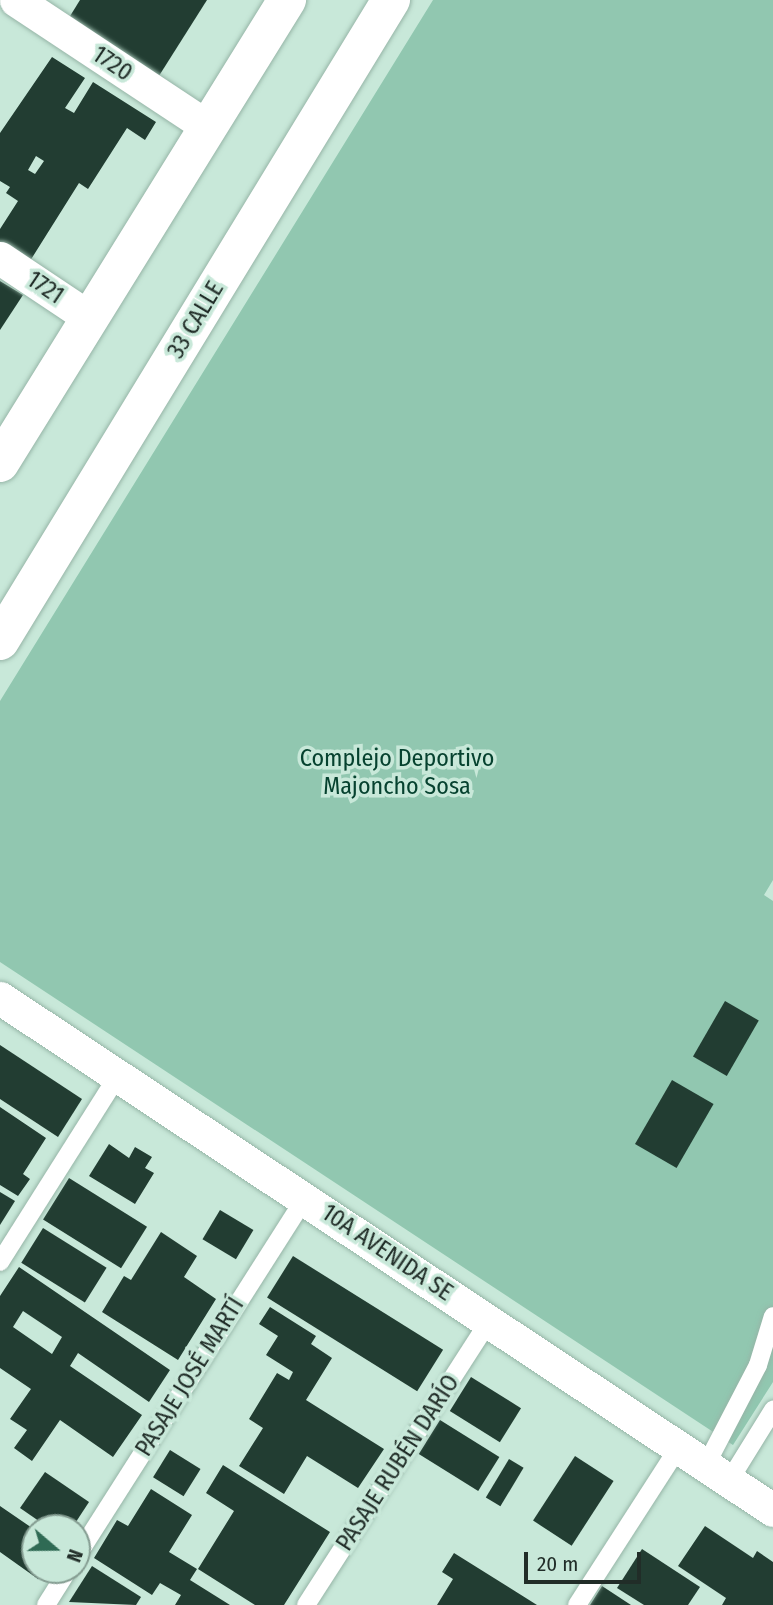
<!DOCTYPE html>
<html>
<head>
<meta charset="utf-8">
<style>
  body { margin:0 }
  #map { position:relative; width:773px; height:1605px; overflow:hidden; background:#c8e8d9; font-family:"Fira Sans Condensed",sans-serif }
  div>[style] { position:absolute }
  .green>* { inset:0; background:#91c7b0 }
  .building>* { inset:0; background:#223d32; transform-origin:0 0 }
  .roads { filter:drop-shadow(0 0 2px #96b5a7) drop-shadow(0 0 2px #96b5a7) }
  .lane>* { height:18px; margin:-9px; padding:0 9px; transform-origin:9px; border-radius:9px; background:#fff }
  .street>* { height:33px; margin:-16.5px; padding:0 16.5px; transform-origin:16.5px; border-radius:16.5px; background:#fff }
  .primary>* { height:38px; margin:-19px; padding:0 19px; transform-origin:19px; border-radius:19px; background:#fff }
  span { translate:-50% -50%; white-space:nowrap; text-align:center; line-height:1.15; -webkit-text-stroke:7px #c8e8d9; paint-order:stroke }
  .street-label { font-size:24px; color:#212d28 }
  .park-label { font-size:24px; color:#06422f }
  .north { position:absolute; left:21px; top:1514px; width:70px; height:70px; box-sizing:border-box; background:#c8e8d9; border:2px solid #859d92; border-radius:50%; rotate:110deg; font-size:19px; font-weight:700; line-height:28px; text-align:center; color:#212d28 }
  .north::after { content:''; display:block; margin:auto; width:24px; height:32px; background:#2f6a54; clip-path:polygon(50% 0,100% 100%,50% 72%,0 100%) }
  .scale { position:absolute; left:524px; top:1552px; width:117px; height:32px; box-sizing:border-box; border:4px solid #212d28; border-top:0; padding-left:9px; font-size:21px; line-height:24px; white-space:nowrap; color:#212d28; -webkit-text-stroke:5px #c8e8d9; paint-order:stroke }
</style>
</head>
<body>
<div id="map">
  <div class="green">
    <div style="clip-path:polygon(433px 0,773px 0,773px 880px,764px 895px,773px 901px,773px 1382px,733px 1445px,0 962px,0 701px)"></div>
  </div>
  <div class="building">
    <div style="clip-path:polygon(80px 0,207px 0,157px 79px,67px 21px)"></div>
    <div style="clip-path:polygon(evenodd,52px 57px,85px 78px,65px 108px,74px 113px,93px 82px,156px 122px,145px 140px,127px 128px,88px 189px,79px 183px,30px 261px,0 242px,0 229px,18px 201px,6px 193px,10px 187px,0 181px,0 133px,52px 57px,36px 156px,44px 161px,35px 174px,28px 170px,36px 156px)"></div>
    <div style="clip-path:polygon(0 281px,23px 295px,0 330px)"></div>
    <div style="left:725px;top:1001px;width:39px;height:64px;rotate:30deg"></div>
    <div style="clip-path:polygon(0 1045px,82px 1099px,58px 1137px,0 1099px)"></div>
    <div style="left:672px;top:1080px;width:48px;height:74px;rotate:30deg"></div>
    <div style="clip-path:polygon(0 1107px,46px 1138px,23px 1174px,30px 1179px,18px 1196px,0 1185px)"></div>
    <div style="clip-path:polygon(109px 1144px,129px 1158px,135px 1147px,152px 1157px,145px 1168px,154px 1173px,135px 1204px,89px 1176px)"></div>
    <div style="left:69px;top:1178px;width:92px;height:49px;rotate:32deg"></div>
    <div style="clip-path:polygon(0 1192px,15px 1201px,0 1225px)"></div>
    <div style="left:220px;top:1210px;width:39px;height:34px;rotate:31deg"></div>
    <div style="left:43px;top:1228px;width:75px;height:41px;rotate:32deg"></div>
    <div style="clip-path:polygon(161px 1232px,197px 1256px,184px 1277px,216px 1299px,178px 1360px,102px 1312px,124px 1276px,131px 1280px)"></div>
    <div style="left:293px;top:1256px;width:177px;height:49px;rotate:32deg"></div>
    <div style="clip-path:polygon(evenodd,19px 1267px,170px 1370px,149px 1402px,78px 1353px,70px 1366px,142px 1415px,113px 1457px,60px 1420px,32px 1461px,14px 1448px,27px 1430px,10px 1419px,31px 1389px,0 1368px,0 1296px,19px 1267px,23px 1311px,62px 1337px,52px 1354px,13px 1327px,23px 1311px)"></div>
    <div style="clip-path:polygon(270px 1307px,316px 1336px,311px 1344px,332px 1358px,306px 1400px,384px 1449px,358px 1488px,307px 1456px,284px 1494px,239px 1466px,263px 1428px,249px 1419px,277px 1373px,289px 1380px,293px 1372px,266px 1355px,278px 1336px,259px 1324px)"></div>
    <div style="left:471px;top:1377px;width:59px;height:40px;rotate:32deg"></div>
    <div style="left:440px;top:1420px;width:70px;height:40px;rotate:32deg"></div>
    <div style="left:170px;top:1450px;width:36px;height:32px;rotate:32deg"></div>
    <div style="left:575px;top:1456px;width:46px;height:77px;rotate:33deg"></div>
    <div style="left:509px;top:1459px;width:17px;height:45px;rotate:31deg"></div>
    <div style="clip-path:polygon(223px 1465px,330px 1532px,284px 1605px,255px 1605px,198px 1569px,234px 1511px,206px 1493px)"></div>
    <div style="clip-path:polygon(45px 1472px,89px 1502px,72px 1528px,49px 1528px,20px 1508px)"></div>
    <div style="clip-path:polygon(151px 1489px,192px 1515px,169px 1552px,197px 1569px,190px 1580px,230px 1605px,175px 1605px,181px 1595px,160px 1583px,152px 1595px,94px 1558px,117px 1520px,128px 1526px)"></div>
    <div style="clip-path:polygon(0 1506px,35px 1530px,35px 1570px,44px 1570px,38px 1579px,0 1552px)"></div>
    <div style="clip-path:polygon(705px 1526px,753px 1558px,757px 1551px,773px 1562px,773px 1605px,722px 1605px,726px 1598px,678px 1566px)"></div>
    <div style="clip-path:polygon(642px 1549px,700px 1587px,688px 1605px,644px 1605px,617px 1588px)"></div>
    <div style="clip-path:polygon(454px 1553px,537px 1605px,437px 1605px,453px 1579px,442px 1572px)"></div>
    <div style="clip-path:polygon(92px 1566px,141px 1597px,136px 1605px,69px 1602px)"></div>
    <div style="clip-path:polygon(602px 1586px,631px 1605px,590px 1605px)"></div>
  </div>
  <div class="roads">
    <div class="lane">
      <div style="left:0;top:1262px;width:221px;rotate:-57.7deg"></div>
      <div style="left:706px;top:1465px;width:113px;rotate:-62.5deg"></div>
      <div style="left:758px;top:1365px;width:51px;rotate:-73deg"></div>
      <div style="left:729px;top:1481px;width:84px;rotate:-58.2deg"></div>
      <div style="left:77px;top:1556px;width:423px;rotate:-57.5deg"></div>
      <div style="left:46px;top:1605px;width:41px;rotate:-57.8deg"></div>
      <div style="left:306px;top:1605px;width:338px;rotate:-57.2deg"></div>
      <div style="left:577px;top:1605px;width:188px;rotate:-57.2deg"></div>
    </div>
    <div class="street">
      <div style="left:16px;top:0;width:230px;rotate:33.5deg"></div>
      <div style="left:0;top:258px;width:108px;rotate:33.7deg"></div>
      <div style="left:0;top:998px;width:927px;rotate:33.52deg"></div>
    </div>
    <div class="primary">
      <div style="left:0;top:463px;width:545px;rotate:-58.21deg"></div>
      <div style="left:0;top:641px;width:751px;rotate:-58.62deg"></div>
    </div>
  </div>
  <div class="street-label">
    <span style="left:112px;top:64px;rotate:34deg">1720</span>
    <span style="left:45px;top:288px;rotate:34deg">1721</span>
    <span style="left:196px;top:320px;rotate:-59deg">33 CALLE</span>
    <span style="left:387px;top:1253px;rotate:34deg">10A AVENIDA SE</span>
    <span style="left:190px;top:1377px;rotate:-58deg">PASAJE JOSÉ MARTÍ</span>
    <span style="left:398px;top:1463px;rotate:-57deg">PASAJE RUBÉN DARÍO</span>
  </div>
  <div class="park-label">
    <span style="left:397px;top:773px">Complejo Deportivo<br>Majoncho Sosa</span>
  </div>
  <div class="north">N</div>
  <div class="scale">20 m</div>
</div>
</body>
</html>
